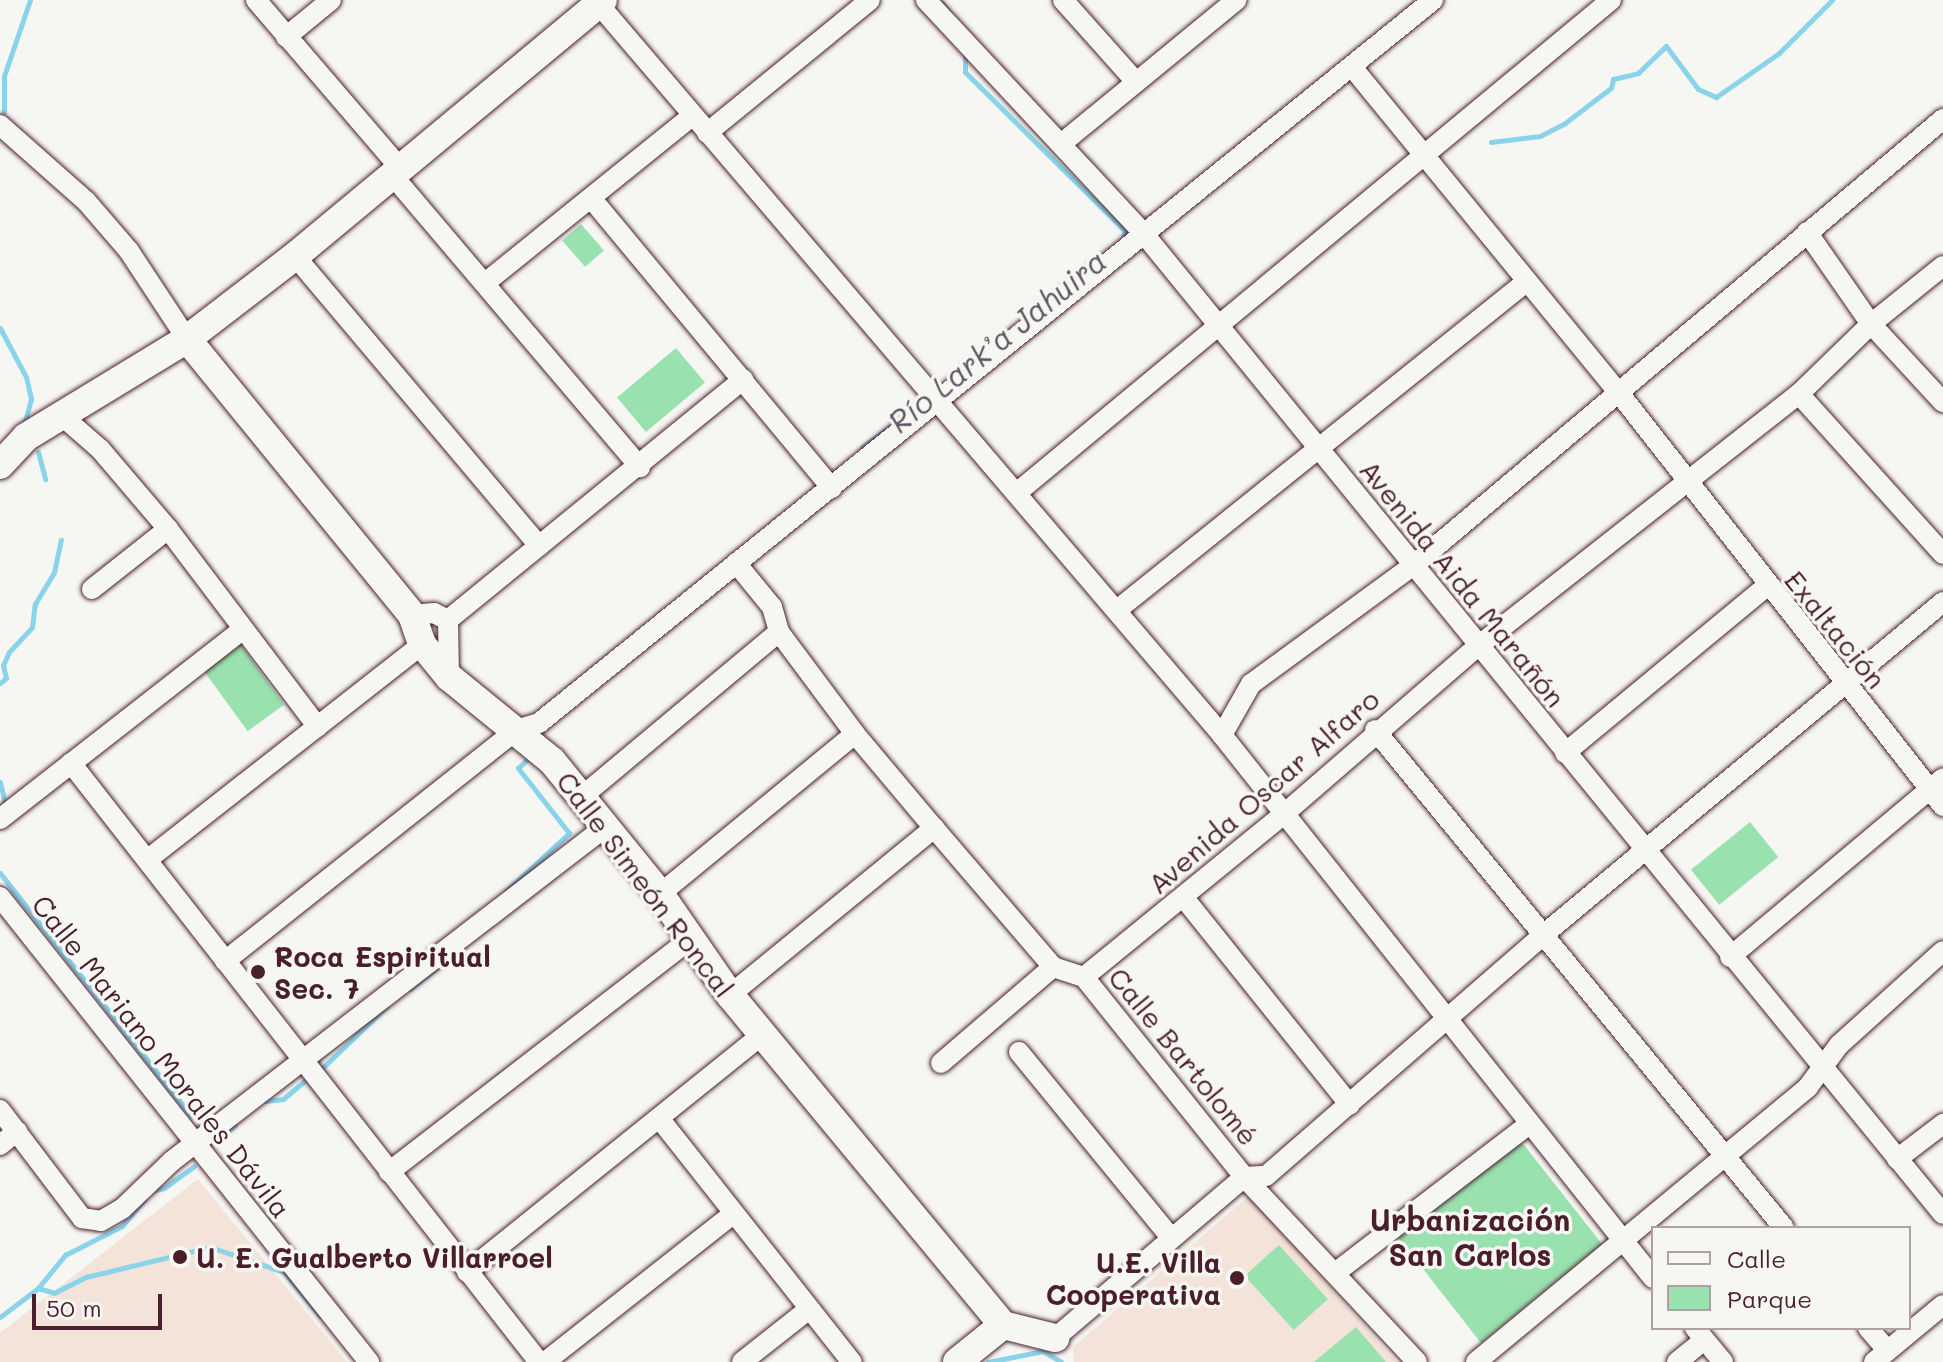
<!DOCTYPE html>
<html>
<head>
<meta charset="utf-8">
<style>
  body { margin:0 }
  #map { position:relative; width:1943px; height:1362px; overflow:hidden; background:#f6f6f2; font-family:Mali,sans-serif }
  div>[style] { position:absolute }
  .built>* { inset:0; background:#f3e3d8 }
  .green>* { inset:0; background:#99e1af; transform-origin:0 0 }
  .stream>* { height:5px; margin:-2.5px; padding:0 2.5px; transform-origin:2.5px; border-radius:2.5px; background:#89d4ea }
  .roads { filter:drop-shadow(0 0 2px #4a1f2b) drop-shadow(0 0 2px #4a1f2b) }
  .street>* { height:20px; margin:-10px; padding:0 10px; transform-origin:10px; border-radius:10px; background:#f6f6f2 }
  .secondary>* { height:28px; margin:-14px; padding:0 14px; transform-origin:14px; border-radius:14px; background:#f6f6f2 }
  .dots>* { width:22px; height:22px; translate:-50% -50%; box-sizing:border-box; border:4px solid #f6f6f2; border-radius:50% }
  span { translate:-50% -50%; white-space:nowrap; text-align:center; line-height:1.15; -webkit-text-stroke:7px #f6f6f2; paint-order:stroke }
  .street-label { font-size:28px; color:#4a1f2b }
  .poi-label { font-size:28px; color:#4a1f2b; font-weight:700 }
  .left { translate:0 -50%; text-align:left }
  .right { translate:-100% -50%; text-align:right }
  .water-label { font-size:30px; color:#5d5564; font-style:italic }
  .neighbourhood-label { font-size:30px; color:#4a1f2b; font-weight:700 }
  .legend { position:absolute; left:1651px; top:1226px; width:260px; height:104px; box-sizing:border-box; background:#f6f6f2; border:2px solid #b1a0a2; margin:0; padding:10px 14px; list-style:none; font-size:24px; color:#4a1f2b }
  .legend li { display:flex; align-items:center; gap:16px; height:40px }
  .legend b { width:40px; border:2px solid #b1a0a2 }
  .scale { position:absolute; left:32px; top:1294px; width:130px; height:36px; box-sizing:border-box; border:4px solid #4a1f2b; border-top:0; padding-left:10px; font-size:24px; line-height:28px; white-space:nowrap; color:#4a1f2b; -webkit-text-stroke:6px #f6f6f2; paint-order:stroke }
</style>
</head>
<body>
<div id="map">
  <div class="built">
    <div style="clip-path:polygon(198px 1179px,347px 1362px,0 1362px,0 1333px)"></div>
    <div style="clip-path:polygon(1249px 1196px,1397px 1362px,1074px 1362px,1073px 1347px)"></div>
  </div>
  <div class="green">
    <div style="left:581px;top:224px;width:35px;height:25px;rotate:49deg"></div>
    <div style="left:676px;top:348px;width:45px;height:77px;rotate:50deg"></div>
    <div style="left:240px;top:644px;width:75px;height:45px;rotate:54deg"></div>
    <div style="left:1750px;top:822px;width:45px;height:76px;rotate:51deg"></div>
    <div style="clip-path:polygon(1516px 1143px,1524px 1145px,1602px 1244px,1481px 1343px,1398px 1237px)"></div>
    <div style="left:1279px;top:1245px;width:73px;height:46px;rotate:48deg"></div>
    <div style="clip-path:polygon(1356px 1327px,1386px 1362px,1314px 1362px)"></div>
  </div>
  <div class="stream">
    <div style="left:942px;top:3px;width:21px;rotate:53deg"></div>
    <div style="left:965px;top:51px;width:21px;rotate:90deg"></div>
    <div style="left:965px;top:72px;width:226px;rotate:44.8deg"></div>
    <div style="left:1125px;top:231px;width:10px;rotate:107deg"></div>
    <div style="left:4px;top:112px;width:36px;rotate:-90deg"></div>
    <div style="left:4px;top:76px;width:80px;rotate:-71.1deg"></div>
    <div style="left:1491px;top:142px;width:49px;rotate:-7deg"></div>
    <div style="left:1540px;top:136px;width:28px;rotate:-27deg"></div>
    <div style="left:1565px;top:123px;width:58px;rotate:-37.3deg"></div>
    <div style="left:1611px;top:88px;width:9px;rotate:-77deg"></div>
    <div style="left:1613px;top:79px;width:26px;rotate:-13deg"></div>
    <div style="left:1638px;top:73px;width:39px;rotate:-44deg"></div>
    <div style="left:1666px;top:46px;width:54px;rotate:53.3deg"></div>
    <div style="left:1698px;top:89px;width:20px;rotate:24deg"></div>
    <div style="left:1716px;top:97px;width:77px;rotate:-34.9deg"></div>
    <div style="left:1779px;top:53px;width:75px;rotate:-45deg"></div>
    <div style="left:0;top:328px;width:55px;rotate:62deg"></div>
    <div style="left:26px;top:377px;width:23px;rotate:77deg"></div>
    <div style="left:31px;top:399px;width:24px;rotate:105deg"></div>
    <div style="left:38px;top:452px;width:28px;rotate:75deg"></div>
    <div style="left:862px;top:453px;width:6px;rotate:-90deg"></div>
    <div style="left:862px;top:447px;width:39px;rotate:-36deg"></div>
    <div style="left:0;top:683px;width:8px;rotate:-40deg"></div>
    <div style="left:6px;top:678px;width:13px;rotate:-103deg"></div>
    <div style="left:3px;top:665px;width:14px;rotate:-65deg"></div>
    <div style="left:9px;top:652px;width:34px;rotate:-47deg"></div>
    <div style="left:32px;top:627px;width:23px;rotate:-83deg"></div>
    <div style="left:35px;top:604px;width:37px;rotate:-59deg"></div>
    <div style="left:54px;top:572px;width:33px;rotate:-78deg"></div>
    <div style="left:0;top:782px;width:27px;rotate:77deg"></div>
    <div style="left:0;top:873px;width:309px;rotate:51.8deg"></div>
    <div style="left:506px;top:891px;width:86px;rotate:-42.6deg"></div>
    <div style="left:569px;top:833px;width:83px;rotate:-128.1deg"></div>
    <div style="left:518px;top:768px;width:19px;rotate:-43deg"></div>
    <div style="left:410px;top:989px;width:69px;rotate:-38.5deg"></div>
    <div style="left:319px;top:1071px;width:93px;rotate:-43.7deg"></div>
    <div style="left:265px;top:1101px;width:18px;rotate:-6deg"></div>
    <div style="left:283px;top:1099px;width:35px;rotate:-40deg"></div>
    <div style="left:219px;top:1138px;width:21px;rotate:-39deg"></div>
    <div style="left:151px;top:1191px;width:13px;rotate:-13deg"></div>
    <div style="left:164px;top:1188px;width:37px;rotate:-36deg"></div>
    <div style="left:38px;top:1288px;width:43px;rotate:-50.7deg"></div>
    <div style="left:65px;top:1255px;width:64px;rotate:-27deg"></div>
    <div style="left:122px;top:1226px;width:35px;rotate:-50deg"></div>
    <div style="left:0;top:1317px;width:48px;rotate:-37.3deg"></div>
    <div style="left:38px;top:1288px;width:17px;rotate:17deg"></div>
    <div style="left:54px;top:1293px;width:36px;rotate:-27deg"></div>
    <div style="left:86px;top:1277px;width:128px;rotate:-13.6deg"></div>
    <div style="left:210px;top:1247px;width:78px;rotate:18.7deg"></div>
    <div style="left:284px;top:1272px;width:57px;rotate:50.7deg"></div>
    <div style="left:988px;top:1362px;width:56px;rotate:-11.3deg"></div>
    <div style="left:1043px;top:1351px;width:21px;rotate:31deg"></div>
  </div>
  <div class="roads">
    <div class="street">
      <div style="left:256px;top:0;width:223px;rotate:49.4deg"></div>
      <div style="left:595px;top:0;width:966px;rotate:49.53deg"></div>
      <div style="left:1222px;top:735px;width:693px;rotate:51.56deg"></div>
      <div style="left:926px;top:0;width:320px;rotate:47deg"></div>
      <div style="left:1144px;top:234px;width:1264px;rotate:50.81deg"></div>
      <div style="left:1063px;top:0;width:110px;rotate:48.3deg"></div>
      <div style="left:286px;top:37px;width:58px;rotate:-39.4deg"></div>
      <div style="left:1352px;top:67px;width:421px;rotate:50.7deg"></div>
      <div style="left:1619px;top:393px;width:525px;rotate:51.89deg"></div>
      <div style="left:0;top:125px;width:115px;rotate:41.5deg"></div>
      <div style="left:86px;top:201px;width:66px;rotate:49.3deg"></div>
      <div style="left:129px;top:251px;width:105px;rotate:56.6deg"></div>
      <div style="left:707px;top:133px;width:210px;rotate:-39.2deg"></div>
      <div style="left:1061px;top:144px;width:227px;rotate:-39.4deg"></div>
      <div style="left:393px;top:176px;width:382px;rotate:49.7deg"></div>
      <div style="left:591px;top:198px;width:377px;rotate:50.3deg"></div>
      <div style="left:1807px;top:232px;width:112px;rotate:55.2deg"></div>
      <div style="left:1871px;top:324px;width:106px;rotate:47.3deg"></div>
      <div style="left:295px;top:256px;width:379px;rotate:49.9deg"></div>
      <div style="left:485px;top:283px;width:266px;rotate:-38.9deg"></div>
      <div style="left:1799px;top:394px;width:215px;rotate:48deg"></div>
      <div style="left:61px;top:415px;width:52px;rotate:41.1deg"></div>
      <div style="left:100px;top:449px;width:105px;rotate:49.6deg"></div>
      <div style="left:168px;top:529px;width:248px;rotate:52.9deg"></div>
      <div style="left:1019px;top:491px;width:769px;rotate:-39.67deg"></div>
      <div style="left:736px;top:563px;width:57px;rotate:50.7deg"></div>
      <div style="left:772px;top:607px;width:26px;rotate:74deg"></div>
      <div style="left:779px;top:632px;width:127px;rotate:53.3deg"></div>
      <div style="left:855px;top:734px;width:123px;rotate:50deg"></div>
      <div style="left:934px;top:828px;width:183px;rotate:49.4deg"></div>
      <div style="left:1053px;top:967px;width:33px;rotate:18deg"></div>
      <div style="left:1084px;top:977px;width:256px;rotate:51.3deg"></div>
      <div style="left:1244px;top:1177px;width:253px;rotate:46.9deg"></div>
      <div style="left:92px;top:589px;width:97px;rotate:-38.3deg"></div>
      <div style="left:1117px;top:610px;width:524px;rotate:-38.73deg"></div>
      <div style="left:412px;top:615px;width:22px;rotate:-5deg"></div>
      <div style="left:434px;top:613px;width:16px;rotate:27deg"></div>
      <div style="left:448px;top:620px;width:57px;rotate:89deg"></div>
      <div style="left:448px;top:620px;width:381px;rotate:-39.2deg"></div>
      <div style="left:1375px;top:730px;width:644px;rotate:50.6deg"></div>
      <div style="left:1222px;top:735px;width:59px;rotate:-60.4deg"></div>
      <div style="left:1251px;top:684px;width:203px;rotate:-36.2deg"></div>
      <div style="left:1415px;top:564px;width:691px;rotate:-40.12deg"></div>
      <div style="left:1565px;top:753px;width:261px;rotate:-39.6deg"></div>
      <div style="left:71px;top:763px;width:760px;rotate:52deg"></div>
      <div style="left:579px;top:799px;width:261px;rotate:-39.9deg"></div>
      <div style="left:0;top:819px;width:308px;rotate:-38deg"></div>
      <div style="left:147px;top:860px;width:350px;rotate:-38.1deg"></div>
      <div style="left:660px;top:894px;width:252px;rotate:-39.4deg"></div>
      <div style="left:0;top:897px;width:594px;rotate:51.57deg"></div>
      <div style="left:1184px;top:898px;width:265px;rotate:51.3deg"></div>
      <div style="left:1730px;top:957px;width:278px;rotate:-40deg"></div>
      <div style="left:225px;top:961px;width:372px;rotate:-38.4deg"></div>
      <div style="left:516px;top:730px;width:24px;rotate:-17deg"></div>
      <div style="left:539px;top:723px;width:1150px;rotate:-38.96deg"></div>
      <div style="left:1084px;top:977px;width:258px;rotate:-39.2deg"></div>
      <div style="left:1284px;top:814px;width:255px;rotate:-40.9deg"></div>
      <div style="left:1477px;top:647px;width:410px;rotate:-38.2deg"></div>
      <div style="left:1799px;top:394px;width:100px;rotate:-44.2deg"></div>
      <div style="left:1871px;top:324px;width:92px;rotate:-38.9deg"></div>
      <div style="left:730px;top:995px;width:264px;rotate:-39.3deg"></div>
      <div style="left:1019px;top:1052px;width:240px;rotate:50.7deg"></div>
      <div style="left:941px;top:1063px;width:148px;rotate:-40.6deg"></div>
      <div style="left:0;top:1110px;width:136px;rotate:52.8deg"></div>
      <div style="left:82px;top:1218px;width:19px;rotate:9deg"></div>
      <div style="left:101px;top:1221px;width:24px;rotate:-30deg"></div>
      <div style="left:122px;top:1209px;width:69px;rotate:-43.8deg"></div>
      <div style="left:172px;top:1161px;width:545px;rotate:-37.63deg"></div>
      <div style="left:659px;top:1118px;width:311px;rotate:51.7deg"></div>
      <div style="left:0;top:1145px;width:22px;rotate:-39deg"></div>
      <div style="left:1897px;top:1159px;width:58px;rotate:-37.3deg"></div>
      <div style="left:389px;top:1172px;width:381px;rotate:-37.7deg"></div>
      <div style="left:467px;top:1272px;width:380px;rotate:-38.8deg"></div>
      <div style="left:1335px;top:1273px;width:243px;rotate:-37.5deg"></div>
      <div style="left:1695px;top:1328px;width:44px;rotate:50.5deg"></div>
      <div style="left:1868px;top:1328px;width:30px;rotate:49deg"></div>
      <div style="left:1055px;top:1338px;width:248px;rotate:-40.4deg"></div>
      <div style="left:1244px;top:1177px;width:22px;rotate:-3deg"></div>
      <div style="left:1266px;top:1176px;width:366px;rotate:-41deg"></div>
      <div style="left:1542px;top:936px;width:522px;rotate:-39.79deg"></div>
      <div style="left:545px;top:1362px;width:239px;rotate:-38.2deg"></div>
      <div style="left:742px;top:1362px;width:85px;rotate:-38.3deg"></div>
      <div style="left:1476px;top:1362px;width:431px;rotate:-39.6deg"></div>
      <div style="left:1808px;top:1087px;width:52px;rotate:-53.6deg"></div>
      <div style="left:1839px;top:1045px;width:140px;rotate:-42.1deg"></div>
      <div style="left:1677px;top:1362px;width:35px;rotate:-39deg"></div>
      <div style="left:1874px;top:1362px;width:89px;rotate:-39.6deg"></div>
    </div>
    <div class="secondary">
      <div style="left:187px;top:339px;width:356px;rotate:50.8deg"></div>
      <div style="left:412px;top:615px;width:31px;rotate:71deg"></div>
      <div style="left:422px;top:644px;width:43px;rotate:50.7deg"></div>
      <div style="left:449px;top:677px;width:133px;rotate:39.2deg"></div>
      <div style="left:552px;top:761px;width:171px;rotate:50.9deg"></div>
      <div style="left:660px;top:894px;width:123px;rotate:55.3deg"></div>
      <div style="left:730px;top:995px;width:428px;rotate:50.4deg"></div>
      <div style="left:1003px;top:1325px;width:54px;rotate:14deg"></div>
      <div style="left:0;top:465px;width:38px;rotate:-47deg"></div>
      <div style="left:26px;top:437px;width:188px;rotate:-31.3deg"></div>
      <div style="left:187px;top:339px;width:136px;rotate:-37.5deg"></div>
      <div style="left:295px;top:256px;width:400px;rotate:-39.7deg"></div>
      <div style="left:957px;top:1362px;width:59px;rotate:-38.8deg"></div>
    </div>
  </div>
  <div class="dots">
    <div style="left:258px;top:972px;background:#4a1f2b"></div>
    <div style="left:180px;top:1257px;background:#4a1f2b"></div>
    <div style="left:1237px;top:1278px;background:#4a1f2b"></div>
  </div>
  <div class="street-label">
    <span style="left:1463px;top:583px;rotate:51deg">Avenida Aida Marañón</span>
    <span style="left:1836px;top:629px;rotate:51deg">Exaltación</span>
    <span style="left:1263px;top:791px;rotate:-41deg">Avenida Oscar Alfaro</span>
    <span style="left:646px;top:884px;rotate:53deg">Calle Simeón Roncal</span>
    <span style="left:162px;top:1056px;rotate:52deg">Calle Mariano Morales Dávila</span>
    <span style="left:1184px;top:1056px;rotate:51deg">Calle Bartolomé</span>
  </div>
  <div class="poi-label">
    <span class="left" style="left:274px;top:972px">Roca Espiritual<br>Sec. 7</span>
    <span class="left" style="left:196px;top:1257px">U. E. Gualberto Villarroel</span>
    <span class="right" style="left:1221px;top:1278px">U.E. Villa<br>Cooperativa</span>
  </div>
  <div class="water-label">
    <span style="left:997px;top:341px;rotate:-39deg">Río Lark’a Jahuira</span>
  </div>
  <div class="neighbourhood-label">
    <span style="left:1470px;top:1236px">Urbanización<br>San Carlos</span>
  </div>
  <ul class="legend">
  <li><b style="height:10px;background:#f6f6f2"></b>Calle</li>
  <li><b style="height:22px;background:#99e1af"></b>Parque</li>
  </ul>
  <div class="scale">50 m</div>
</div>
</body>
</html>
